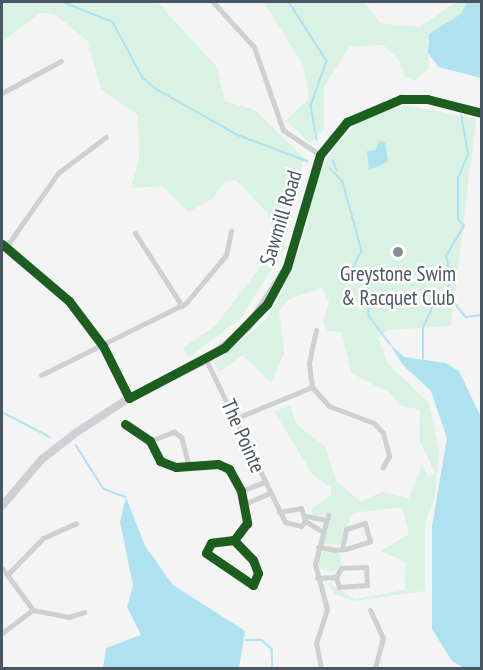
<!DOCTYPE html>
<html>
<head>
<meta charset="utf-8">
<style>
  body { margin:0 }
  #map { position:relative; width:483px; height:670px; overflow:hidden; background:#f4f4f4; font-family:"PT Sans Narrow",sans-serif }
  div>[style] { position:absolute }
  .green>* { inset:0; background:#d9f2e3 }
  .round { border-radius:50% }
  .water>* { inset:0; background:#aee2f0 }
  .stream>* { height:1.5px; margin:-0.75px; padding:0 0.75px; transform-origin:0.75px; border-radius:0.75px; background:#aee2f0 }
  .street>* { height:5px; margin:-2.5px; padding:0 2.5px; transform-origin:2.5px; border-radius:2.5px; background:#ced0d2 }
  .secondary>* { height:8px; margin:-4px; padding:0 4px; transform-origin:4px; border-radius:4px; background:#ced0d4 }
  .cycleway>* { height:9px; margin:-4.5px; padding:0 4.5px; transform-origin:4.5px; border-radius:4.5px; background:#1b5e20 }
  .dots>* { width:16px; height:16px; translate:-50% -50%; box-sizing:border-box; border:3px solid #fff; border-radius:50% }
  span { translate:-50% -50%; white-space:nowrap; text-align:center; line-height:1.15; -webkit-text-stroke:5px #fff; paint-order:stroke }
  .street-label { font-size:21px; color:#4a5661 }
  .poi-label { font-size:21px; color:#4a5661 }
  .frame { position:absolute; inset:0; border:3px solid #4a5661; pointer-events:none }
</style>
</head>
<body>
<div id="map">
  <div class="green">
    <div style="clip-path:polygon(2px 2px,157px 2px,216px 66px,225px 101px,255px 110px,304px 158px,283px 251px,240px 319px,189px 357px,183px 348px,215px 326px,265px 261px,277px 235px,267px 212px,236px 180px,225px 182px,212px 199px,188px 212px,162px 186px,131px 188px,139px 160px,138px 115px,101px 89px,87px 40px,54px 14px,40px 13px,2px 42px)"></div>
    <div style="clip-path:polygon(264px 2px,364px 2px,380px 23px,420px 27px,456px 2px,467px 2px,461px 14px,427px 40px,429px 68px,415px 81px,405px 77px,399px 60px,383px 45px,349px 47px,324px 87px,324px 130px,310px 143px,286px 120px,309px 99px,304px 67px)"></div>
    <div style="clip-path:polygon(405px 105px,476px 119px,451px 326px,388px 330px,378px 338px,388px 364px,429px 403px,439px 450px,435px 496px,425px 523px,425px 591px,353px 601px,336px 595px,324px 580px,355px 599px,405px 590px,406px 562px,381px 551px,409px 534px,402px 507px,353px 513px,340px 545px,323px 544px,331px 514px,314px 516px,310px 510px,331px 495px,331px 488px,312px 474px,274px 411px,290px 405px,297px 425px,325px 446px,336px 481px,361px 502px,381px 492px,409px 498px,422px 465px,429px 477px,435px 473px,419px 439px,420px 410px,400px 405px,390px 393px,351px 373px,342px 332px,328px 331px,323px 323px,329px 302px,322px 288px,289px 299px,279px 311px,284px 354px,271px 383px,243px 355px,219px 372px,214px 363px,265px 321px,280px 296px,302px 243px,317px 179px,336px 144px,362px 119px)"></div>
    <div class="round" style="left:319px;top:550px;width:22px;height:22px"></div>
  </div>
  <div class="water">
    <div style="clip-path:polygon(467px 2px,481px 2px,481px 78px,439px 67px,428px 53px,429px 34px,461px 14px)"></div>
    <div style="clip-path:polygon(379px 141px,385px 142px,388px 162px,369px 170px,367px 151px,376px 150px)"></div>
    <div style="clip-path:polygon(390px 344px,404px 357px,445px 363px,459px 371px,481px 417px,481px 668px,464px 668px,452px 661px,432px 629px,432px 526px,447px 438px,431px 391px,402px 364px)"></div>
    <div style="clip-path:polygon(126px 497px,145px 546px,173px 585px,245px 631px,239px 668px,103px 668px,106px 648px,141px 635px,127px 607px,133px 585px,120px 522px)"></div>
  </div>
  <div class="stream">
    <div style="left:63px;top:2px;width:54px;rotate:21.8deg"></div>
    <div style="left:113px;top:22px;width:64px;rotate:61.8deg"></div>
    <div style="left:143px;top:78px;width:19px;rotate:39deg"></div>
    <div style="left:158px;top:90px;width:92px;rotate:29.4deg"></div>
    <div style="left:238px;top:135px;width:74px;rotate:20.6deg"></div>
    <div style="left:289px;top:2px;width:70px;rotate:57.2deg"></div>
    <div style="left:327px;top:61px;width:48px;rotate:109.6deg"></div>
    <div style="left:311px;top:106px;width:34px;rotate:80deg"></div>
    <div style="left:333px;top:160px;width:11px;rotate:68deg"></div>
    <div style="left:330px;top:168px;width:19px;rotate:47deg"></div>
    <div style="left:343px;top:182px;width:72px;rotate:74.6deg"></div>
    <div style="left:362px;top:251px;width:18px;rotate:117deg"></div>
    <div style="left:354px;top:267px;width:22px;rotate:51deg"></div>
    <div style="left:368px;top:284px;width:32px;rotate:88deg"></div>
    <div style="left:369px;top:316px;width:35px;rotate:53deg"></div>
    <div style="left:447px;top:293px;width:31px;rotate:52deg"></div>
    <div style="left:466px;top:317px;width:16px;rotate:-7deg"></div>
    <div style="left:423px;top:359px;width:32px;rotate:-90deg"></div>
    <div style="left:423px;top:327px;width:34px;rotate:-64deg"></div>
    <div style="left:438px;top:296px;width:10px;rotate:-24deg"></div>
    <div style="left:447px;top:292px;width:14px;rotate:-73deg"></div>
    <div style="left:451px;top:279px;width:24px;rotate:-102deg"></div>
    <div style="left:446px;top:256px;width:35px;rotate:-59deg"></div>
    <div style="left:464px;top:226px;width:9px;rotate:-131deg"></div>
    <div style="left:458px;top:219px;width:41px;rotate:-90deg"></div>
    <div style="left:458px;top:178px;width:26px;rotate:-67deg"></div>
    <div style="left:468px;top:154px;width:39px;rotate:-100deg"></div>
    <div style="left:2px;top:412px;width:54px;rotate:27.5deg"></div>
    <div style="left:76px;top:445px;width:52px;rotate:57.5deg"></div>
    <div style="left:104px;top:489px;width:23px;rotate:20deg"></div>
    <div style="left:246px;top:640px;width:16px"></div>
    <div style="left:262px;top:640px;width:13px;rotate:42deg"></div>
    <div style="left:272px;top:649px;width:19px;rotate:87deg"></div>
    <div style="left:71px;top:668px;width:2px"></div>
  </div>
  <div class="street">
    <div style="left:213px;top:2px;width:61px;rotate:47.7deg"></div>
    <div style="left:254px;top:47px;width:88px;rotate:70.7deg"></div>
    <div style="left:283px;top:130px;width:45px;rotate:34deg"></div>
    <div style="left:2px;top:93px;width:67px;rotate:-28.5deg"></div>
    <div style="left:135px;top:233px;width:87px;rotate:57.2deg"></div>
    <div style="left:2px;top:244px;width:88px;rotate:40.4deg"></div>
    <div style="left:69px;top:301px;width:56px;rotate:52.9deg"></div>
    <div style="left:103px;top:346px;width:58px;rotate:63.4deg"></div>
    <div style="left:6px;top:247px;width:90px;rotate:-54.9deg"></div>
    <div style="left:58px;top:173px;width:60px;rotate:-36.9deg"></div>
    <div style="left:316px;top:330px;width:34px;rotate:102deg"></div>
    <div style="left:309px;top:363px;width:24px;rotate:83deg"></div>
    <div style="left:312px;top:387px;width:25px;rotate:48deg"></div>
    <div style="left:329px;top:406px;width:48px;rotate:20.7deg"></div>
    <div style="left:374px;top:423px;width:13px;rotate:48deg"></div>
    <div style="left:383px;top:433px;width:24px;rotate:75deg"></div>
    <div style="left:389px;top:456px;width:13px;rotate:119deg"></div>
    <div style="left:206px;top:360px;width:180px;rotate:64deg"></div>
    <div style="left:285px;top:522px;width:16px;rotate:14deg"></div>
    <div style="left:301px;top:526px;width:6px;rotate:-51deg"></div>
    <div style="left:41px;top:375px;width:162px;rotate:-26.4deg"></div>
    <div style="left:186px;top:303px;width:62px;rotate:-50.2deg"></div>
    <div style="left:226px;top:255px;width:25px;rotate:-78deg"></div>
    <div style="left:239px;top:417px;width:79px;rotate:-22.3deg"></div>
    <div style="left:125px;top:424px;width:30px;rotate:34deg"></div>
    <div style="left:150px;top:441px;width:22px;rotate:63deg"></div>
    <div style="left:160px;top:461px;width:17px;rotate:21deg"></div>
    <div style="left:176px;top:467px;width:42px;rotate:-4.1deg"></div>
    <div style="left:218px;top:464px;width:12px;rotate:24deg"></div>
    <div style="left:229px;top:469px;width:25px;rotate:61deg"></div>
    <div style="left:241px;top:491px;width:33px;rotate:79deg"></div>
    <div style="left:247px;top:523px;width:21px;rotate:127deg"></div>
    <div style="left:234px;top:540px;width:23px;rotate:173deg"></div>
    <div style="left:211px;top:543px;width:11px;rotate:117deg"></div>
    <div style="left:206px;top:553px;width:57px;rotate:34.2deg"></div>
    <div style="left:253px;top:585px;width:13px;rotate:-67deg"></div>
    <div style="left:258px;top:573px;width:14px;rotate:-111deg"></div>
    <div style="left:253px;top:560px;width:28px;rotate:-134deg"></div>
    <div style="left:150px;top:441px;width:26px;rotate:-21deg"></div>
    <div style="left:174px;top:432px;width:9px;rotate:36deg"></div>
    <div style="left:181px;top:437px;width:30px;rotate:75deg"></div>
    <div style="left:241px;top:491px;width:25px;rotate:-21deg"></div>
    <div style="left:244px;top:504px;width:28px;rotate:-23deg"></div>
    <div style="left:279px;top:512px;width:22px;rotate:-10deg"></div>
    <div style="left:301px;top:508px;width:14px;rotate:73deg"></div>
    <div style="left:306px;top:516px;width:20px;rotate:11deg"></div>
    <div style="left:305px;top:521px;width:21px;rotate:31deg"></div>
    <div style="left:318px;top:547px;width:19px;rotate:9deg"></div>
    <div style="left:337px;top:550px;width:9px;rotate:-6deg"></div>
    <div style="left:346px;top:549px;width:25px;rotate:-18deg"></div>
    <div style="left:370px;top:541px;width:19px;rotate:-106deg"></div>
    <div style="left:365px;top:523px;width:20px;rotate:162deg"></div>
    <div style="left:346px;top:529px;width:20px;rotate:101deg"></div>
    <div style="left:2px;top:568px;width:52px;rotate:53.6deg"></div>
    <div style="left:33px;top:610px;width:36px;rotate:11deg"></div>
    <div style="left:68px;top:617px;width:17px;rotate:-17deg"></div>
    <div style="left:8px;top:574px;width:50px;rotate:-45.8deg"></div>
    <div style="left:43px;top:538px;width:36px;rotate:-24deg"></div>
    <div style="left:317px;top:578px;width:19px;rotate:-3deg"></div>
    <div style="left:336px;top:577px;width:10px;rotate:73deg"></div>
    <div style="left:339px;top:587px;width:28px;rotate:-4deg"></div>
    <div style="left:367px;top:585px;width:18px;rotate:-93deg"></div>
    <div style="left:366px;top:567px;width:25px;rotate:178deg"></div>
    <div style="left:341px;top:568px;width:10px;rotate:119deg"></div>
    <div style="left:370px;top:610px;width:31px;rotate:65deg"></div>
    <div style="left:383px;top:638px;width:31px;rotate:105deg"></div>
    <div style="left:2px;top:633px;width:39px;rotate:-37deg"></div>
    <div style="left:321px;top:668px;width:25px;rotate:-101deg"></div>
    <div style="left:316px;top:643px;width:36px;rotate:-72deg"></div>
    <div style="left:327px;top:609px;width:47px;rotate:-104.9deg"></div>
    <div style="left:315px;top:564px;width:51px;rotate:-75.1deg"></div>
  </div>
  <div class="secondary">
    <div style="left:2px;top:506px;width:62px;rotate:-49.6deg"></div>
    <div style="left:42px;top:459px;width:44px;rotate:-37.6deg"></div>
    <div style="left:77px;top:432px;width:62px;rotate:-33.2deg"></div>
    <div style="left:129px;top:398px;width:86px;rotate:-26.3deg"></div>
    <div style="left:206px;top:360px;width:53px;rotate:-38.2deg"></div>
    <div style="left:248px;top:327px;width:72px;rotate:-57deg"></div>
    <div style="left:287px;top:267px;width:117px;rotate:-73.6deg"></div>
    <div style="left:320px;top:155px;width:43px;rotate:-50.7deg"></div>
    <div style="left:347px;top:122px;width:59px;rotate:-23.1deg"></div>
    <div style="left:401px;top:99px;width:26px"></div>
    <div style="left:427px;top:99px;width:57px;rotate:14.3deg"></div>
  </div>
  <div class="cycleway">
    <div style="left:2px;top:244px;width:88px;rotate:40.4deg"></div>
    <div style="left:69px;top:301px;width:56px;rotate:52.9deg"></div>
    <div style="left:103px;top:346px;width:58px;rotate:63.4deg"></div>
    <div style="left:129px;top:398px;width:107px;rotate:-27.8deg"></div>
    <div style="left:224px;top:348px;width:62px;rotate:-45.7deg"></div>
    <div style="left:267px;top:304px;width:42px;rotate:-61.6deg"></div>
    <div style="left:287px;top:267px;width:117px;rotate:-73.6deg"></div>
    <div style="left:320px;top:155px;width:43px;rotate:-50.7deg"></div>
    <div style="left:347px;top:122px;width:59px;rotate:-23.1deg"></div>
    <div style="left:401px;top:99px;width:26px"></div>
    <div style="left:427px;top:99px;width:57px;rotate:14.3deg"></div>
    <div style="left:125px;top:424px;width:30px;rotate:34deg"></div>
    <div style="left:150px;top:441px;width:22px;rotate:63deg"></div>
    <div style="left:160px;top:461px;width:17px;rotate:21deg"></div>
    <div style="left:176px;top:467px;width:42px;rotate:-4.1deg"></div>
    <div style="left:218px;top:464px;width:12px;rotate:24deg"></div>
    <div style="left:229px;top:469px;width:25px;rotate:61deg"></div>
    <div style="left:241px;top:491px;width:33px;rotate:79deg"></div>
    <div style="left:247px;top:523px;width:21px;rotate:127deg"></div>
    <div style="left:234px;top:540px;width:23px;rotate:173deg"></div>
    <div style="left:211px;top:543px;width:11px;rotate:117deg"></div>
    <div style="left:206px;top:553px;width:57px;rotate:34.2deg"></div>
    <div style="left:253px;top:585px;width:13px;rotate:-67deg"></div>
    <div style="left:258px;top:573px;width:14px;rotate:-111deg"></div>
    <div style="left:253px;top:560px;width:28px;rotate:-134deg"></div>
  </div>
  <div class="dots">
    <div style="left:398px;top:252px;background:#868d94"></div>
  </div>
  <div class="street-label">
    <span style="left:281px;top:218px;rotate:-73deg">Sawmill Road</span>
    <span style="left:243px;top:436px;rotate:66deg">The Pointe</span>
  </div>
  <div class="poi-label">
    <span style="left:398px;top:286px">Greystone Swim<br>&amp; Racquet Club</span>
  </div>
  <div class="frame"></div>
</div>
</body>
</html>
